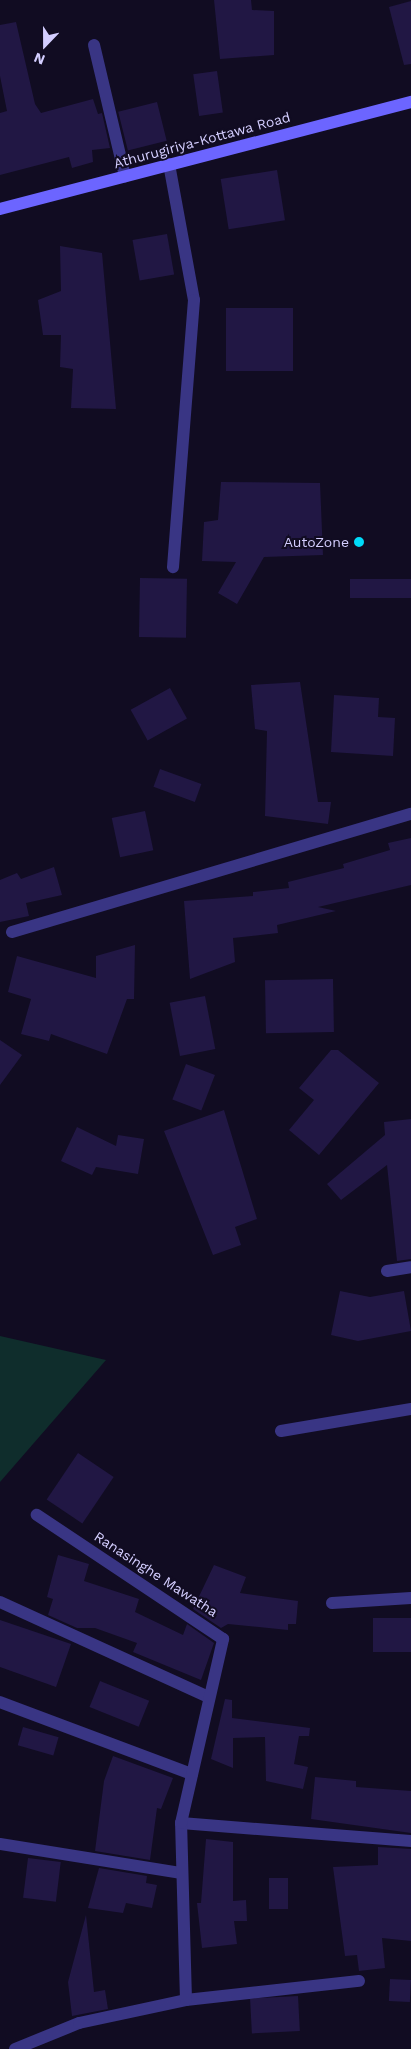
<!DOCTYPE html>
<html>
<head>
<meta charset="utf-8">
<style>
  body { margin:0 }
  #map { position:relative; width:411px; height:2049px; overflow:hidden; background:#110c22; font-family:"Work Sans",sans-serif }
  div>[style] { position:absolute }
  .green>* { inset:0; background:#0f2d2c }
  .building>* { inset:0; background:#211744; transform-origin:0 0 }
  .street>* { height:12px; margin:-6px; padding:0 6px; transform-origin:6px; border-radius:6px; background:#393584 }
  .secondary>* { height:12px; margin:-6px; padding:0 6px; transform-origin:6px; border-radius:6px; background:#6c65ff }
  .dots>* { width:14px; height:14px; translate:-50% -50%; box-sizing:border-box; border:2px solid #110c22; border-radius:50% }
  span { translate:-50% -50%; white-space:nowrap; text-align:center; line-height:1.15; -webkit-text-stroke:4px #110c22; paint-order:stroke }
  .street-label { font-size:14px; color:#d4ceff }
  .poi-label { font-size:14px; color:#d4ceff }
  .right { translate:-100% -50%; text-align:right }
  .north { position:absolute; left:20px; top:20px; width:50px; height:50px; -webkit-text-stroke:4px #110c22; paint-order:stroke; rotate:202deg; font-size:14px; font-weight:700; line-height:20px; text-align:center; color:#d4ceff }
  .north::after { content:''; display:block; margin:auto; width:18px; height:22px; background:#d4ceff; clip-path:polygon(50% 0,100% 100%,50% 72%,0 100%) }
</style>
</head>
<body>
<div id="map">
  <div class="green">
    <div style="clip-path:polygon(0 1336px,106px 1360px,0 1482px)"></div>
  </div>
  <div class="building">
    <div style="clip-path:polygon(214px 0,251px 0,252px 10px,274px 11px,274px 55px,220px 59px)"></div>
    <div style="clip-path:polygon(411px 1px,411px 64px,404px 65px,389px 7px)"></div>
    <div style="clip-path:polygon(16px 22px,35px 104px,41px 113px,93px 99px,98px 114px,102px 113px,110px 148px,92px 150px,93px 162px,72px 168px,69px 157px,0 175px,0 113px,7px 111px,0 76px,0 25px)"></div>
    <div style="left:217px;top:71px;width:42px;height:24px;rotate:82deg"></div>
    <div style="left:157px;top:102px;width:40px;height:40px;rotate:76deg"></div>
    <div style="left:277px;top:170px;width:51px;height:57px;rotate:81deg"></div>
    <div style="left:167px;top:234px;width:41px;height:35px;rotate:80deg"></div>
    <div style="clip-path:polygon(60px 246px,102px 253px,116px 409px,71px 408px,73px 369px,60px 367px,61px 335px,43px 335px,38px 300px,61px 291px)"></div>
    <div style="left:226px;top:308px;width:67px;height:63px"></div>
    <div style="clip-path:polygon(221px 482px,320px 483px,323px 555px,264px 557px,237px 604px,218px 593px,236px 562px,202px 561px,204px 522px,218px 520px)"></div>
    <div style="left:140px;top:578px;width:47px;height:59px;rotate:1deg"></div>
    <div style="left:411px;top:579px;width:19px;height:61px;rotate:90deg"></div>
    <div style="clip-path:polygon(300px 682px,318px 802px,331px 802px,328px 824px,265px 816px,267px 731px,255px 729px,251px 685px)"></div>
    <div style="left:170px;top:688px;width:35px;height:45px;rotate:61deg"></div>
    <div style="clip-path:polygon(334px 695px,379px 698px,378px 717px,395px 718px,393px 756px,331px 752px)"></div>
    <div style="left:160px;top:769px;width:44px;height:19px;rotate:20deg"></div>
    <div style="left:145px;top:811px;width:40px;height:34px;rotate:78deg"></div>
    <div style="clip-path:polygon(411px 838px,411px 885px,318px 907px,336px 911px,277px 925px,278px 933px,233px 938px,235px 962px,190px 979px,184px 901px,253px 896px,253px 892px,289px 888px,288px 882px,344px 868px,343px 864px,390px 850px,388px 843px)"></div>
    <div style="clip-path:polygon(54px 867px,62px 895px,26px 903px,29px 916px,0 922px,0 880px,17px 873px,21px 879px)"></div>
    <div style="clip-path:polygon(135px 945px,134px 999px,127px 999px,107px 1054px,51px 1034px,49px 1041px,21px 1034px,31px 999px,8px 992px,17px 956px,96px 978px,96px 956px)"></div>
    <div style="left:333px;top:979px;width:53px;height:68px;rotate:89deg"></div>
    <div style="left:205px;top:996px;width:54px;height:36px;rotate:79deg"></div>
    <div style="clip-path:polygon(0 1040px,22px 1055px,0 1085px)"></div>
    <div style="clip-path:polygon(331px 1050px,338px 1050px,379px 1083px,319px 1155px,289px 1130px,314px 1100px,299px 1088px)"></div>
    <div style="left:186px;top:1064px;width:31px;height:38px;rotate:21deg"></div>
    <div style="clip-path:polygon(224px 1110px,257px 1219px,235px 1227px,241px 1245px,213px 1255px,164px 1131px)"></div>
    <div style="clip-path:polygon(411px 1119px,411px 1259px,397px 1261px,387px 1165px,341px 1200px,327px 1184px,385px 1135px,384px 1122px)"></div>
    <div style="clip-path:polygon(77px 1127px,116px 1146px,118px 1135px,144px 1139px,138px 1174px,96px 1167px,92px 1175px,61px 1161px)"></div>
    <div style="clip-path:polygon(340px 1291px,370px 1297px,404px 1291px,411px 1331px,358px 1341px,331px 1335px)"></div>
    <div style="left:78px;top:1453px;width:43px;height:56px;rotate:34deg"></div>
    <div style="clip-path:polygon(58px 1555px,89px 1564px,84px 1581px,139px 1599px,135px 1612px,183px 1635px,187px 1624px,214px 1643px,201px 1680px,133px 1652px,137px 1643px,95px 1628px,77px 1628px,48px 1615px,53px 1599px,47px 1597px)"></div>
    <div style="clip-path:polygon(214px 1565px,246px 1577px,240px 1593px,298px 1601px,296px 1624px,288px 1624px,288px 1630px,228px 1624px,221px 1628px,193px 1609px)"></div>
    <div style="left:373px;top:1618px;width:38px;height:34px"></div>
    <div style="clip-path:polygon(0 1620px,71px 1644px,56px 1687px,0 1667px)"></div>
    <div style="left:100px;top:1681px;width:53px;height:28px;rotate:22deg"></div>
    <div style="clip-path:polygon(225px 1699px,232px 1700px,232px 1718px,310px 1728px,309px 1736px,299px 1736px,294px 1764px,308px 1767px,303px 1789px,266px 1781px,265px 1737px,233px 1738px,233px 1768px,211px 1759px)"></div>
    <div style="left:23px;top:1727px;width:37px;height:19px;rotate:16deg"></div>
    <div style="clip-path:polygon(113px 1756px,173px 1778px,161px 1809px,157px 1808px,150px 1860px,95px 1851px,104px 1781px)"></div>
    <div style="clip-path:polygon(315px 1777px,356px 1781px,356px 1787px,411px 1791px,411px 1833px,311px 1819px)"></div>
    <div style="clip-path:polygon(206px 1839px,233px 1842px,233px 1901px,246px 1900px,247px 1921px,234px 1921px,237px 1944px,202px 1948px,197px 1903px,201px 1903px)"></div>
    <div style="clip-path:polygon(378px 1847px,411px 1849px,411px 1941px,382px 1938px,385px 1968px,359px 1971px,357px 1955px,345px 1956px,333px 1867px,378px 1865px)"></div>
    <div style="left:28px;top:1858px;width:33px;height:40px;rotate:7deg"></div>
    <div style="clip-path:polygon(99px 1868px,147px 1876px,146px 1883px,157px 1885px,152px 1908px,126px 1903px,123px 1913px,88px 1908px)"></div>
    <div style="left:269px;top:1878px;width:19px;height:31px"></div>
    <div style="clip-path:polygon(86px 1915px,94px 1992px,105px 1990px,108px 2009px,72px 2016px,68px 1982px)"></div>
    <div style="left:390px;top:1979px;width:21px;height:22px;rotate:3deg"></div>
    <div style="left:298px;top:1996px;width:35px;height:48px;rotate:87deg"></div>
  </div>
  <div class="street">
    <div style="left:94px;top:45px;width:135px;rotate:76.7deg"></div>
    <div style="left:169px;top:164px;width:138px;rotate:79.6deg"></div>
    <div style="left:194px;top:300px;width:268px;rotate:94.5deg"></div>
    <div style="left:12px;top:932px;width:416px;rotate:-16.5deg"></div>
    <div style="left:387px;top:1271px;width:24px;rotate:-9deg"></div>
    <div style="left:281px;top:1431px;width:132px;rotate:-9.6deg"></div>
    <div style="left:0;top:1602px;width:229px;rotate:24.5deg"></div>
    <div style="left:332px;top:1603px;width:79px;rotate:-3.6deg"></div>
    <div style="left:0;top:1702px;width:205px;rotate:20.6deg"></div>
    <div style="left:181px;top:1823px;width:231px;rotate:4.5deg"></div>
    <div style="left:0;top:1844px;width:184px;rotate:9.1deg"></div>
    <div style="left:186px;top:2000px;width:174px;rotate:-6.3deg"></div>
    <div style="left:15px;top:2049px;width:69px;rotate:-22.1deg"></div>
    <div style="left:79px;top:2023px;width:109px;rotate:-12.1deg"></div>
    <div style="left:186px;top:2000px;width:177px;rotate:-91.6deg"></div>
    <div style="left:181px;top:1823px;width:189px;rotate:-77.1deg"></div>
    <div style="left:223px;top:1639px;width:224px;rotate:-146.3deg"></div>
  </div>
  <div class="secondary">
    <div style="left:0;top:209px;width:425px;rotate:-14.6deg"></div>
  </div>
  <div class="dots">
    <div style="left:359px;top:542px;background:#00dbf9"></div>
  </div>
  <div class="street-label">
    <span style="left:202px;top:140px;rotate:-15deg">Athurugiriya-Kottawa Road</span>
    <span style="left:156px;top:1574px;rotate:33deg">Ranasinghe Mawatha</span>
  </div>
  <div class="poi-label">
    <span class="right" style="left:349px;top:542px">AutoZone</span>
  </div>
  <div class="north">N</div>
</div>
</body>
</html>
